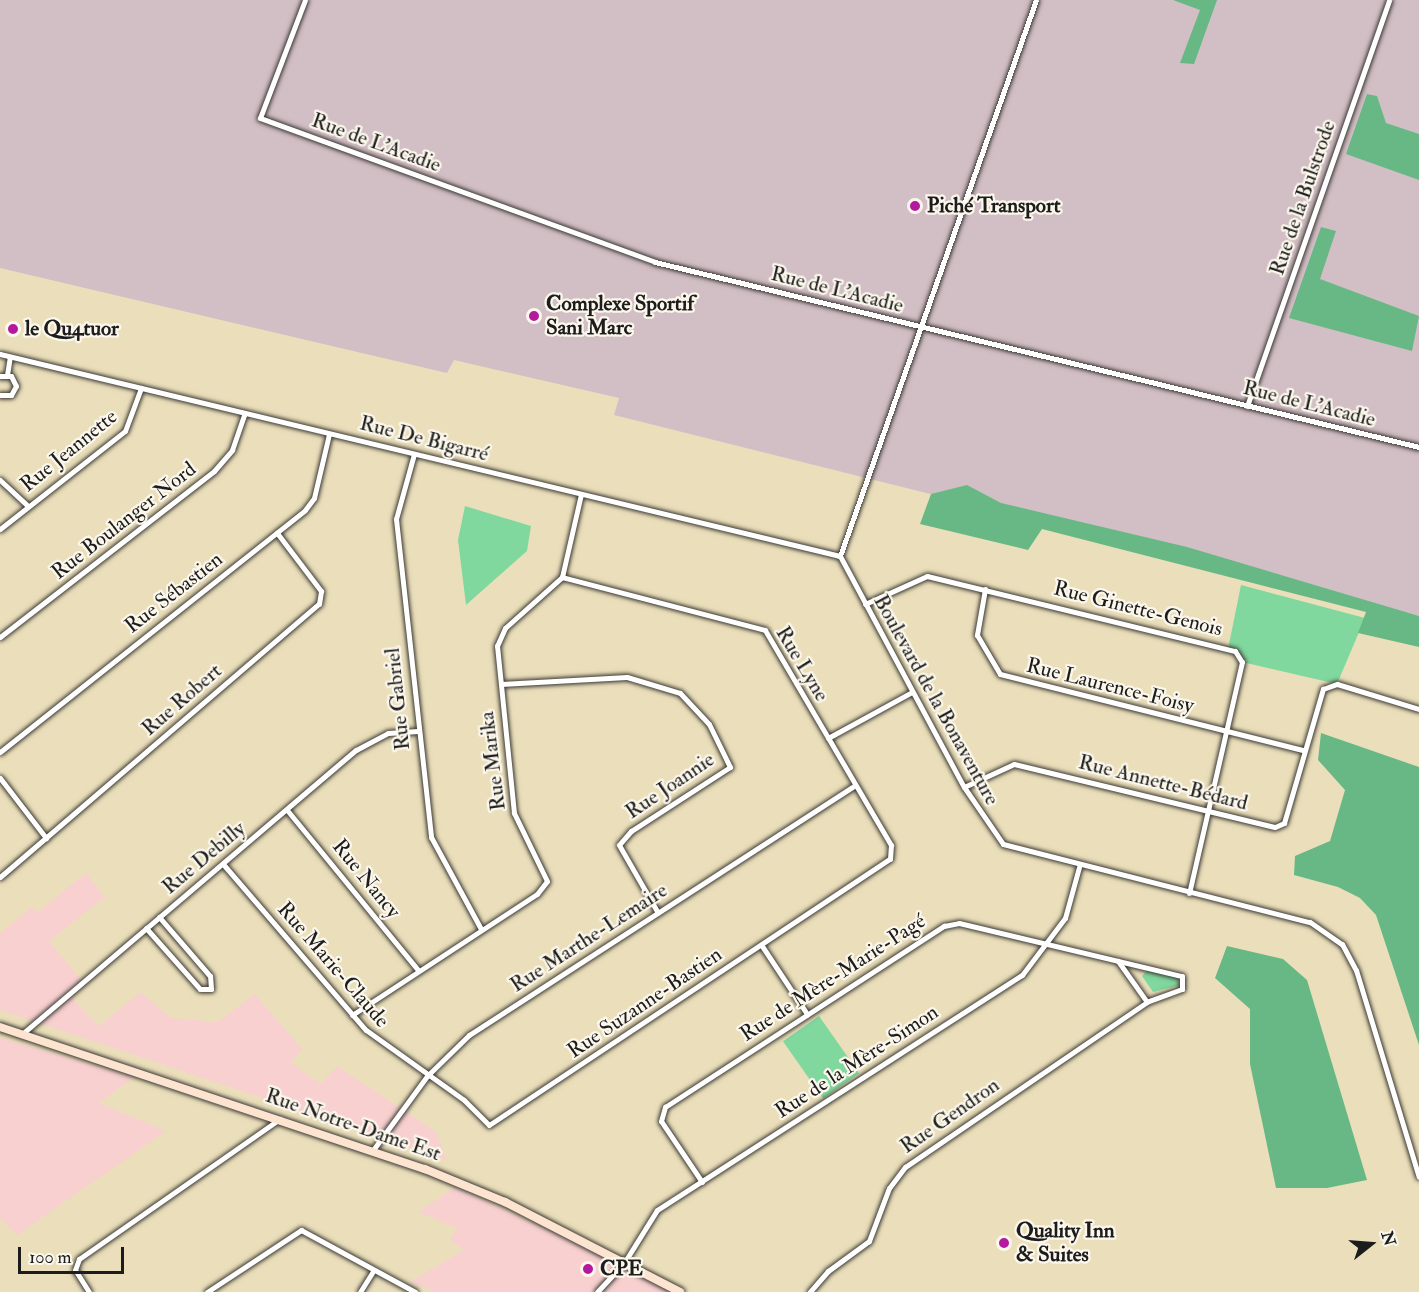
<!DOCTYPE html>
<html>
<head>
<meta charset="utf-8">
<style>
  body { margin:0 }
  #map { position:relative; width:1419px; height:1292px; overflow:hidden; background:#ebdfbb; font-family:"IM FELL Double Pica",serif }
  div>[style] { position:absolute }
  .built>* { inset:0; background:#f7d0cf }
  .industrial>* { inset:0; background:#d2bec5 }
  .green>* { inset:0; background:#80d89e; transform-origin:0 0 }
  .forest>* { inset:0; background:#68b885 }
  .roads { filter:drop-shadow(0 0 2px #3b3934) drop-shadow(0 0 2px #3b3934) }
  .street>* { height:5px; margin:-2.5px; padding:0 2.5px; transform-origin:2.5px; border-radius:2.5px; background:#fff }
  .secondary>* { height:8px; margin:-4px; padding:0 4px; transform-origin:4px; border-radius:4px; background:#fde4d1 }
  .dots>* { width:16px; height:16px; translate:-50% -50%; box-sizing:border-box; border:3px solid #fbf7ec; border-radius:50% }
  span { translate:-50% -50%; white-space:nowrap; text-align:center; line-height:1.15; -webkit-text-stroke:4.5px #fbf7ec; paint-order:stroke }
  .street-label { font-size:21px; color:#1c1c1c }
  .poi-label { font-size:21px; color:#1c1c1c; font-weight:700 }
  .left { translate:0 -50%; text-align:left }
  .north { position:absolute; left:1341px; top:1214px; width:60px; height:60px; -webkit-text-stroke:4px #fbf7ec; paint-order:stroke; rotate:73deg; font-size:16px; font-weight:700; line-height:24px; text-align:center; color:#1c1c1c }
  .north::after { content:''; display:block; margin:auto; width:21px; height:27px; background:#1c1c1c; clip-path:polygon(50% 0,100% 100%,50% 72%,0 100%) }
  .scale { position:absolute; left:18px; top:1247px; width:106px; height:27px; box-sizing:border-box; border:3px solid #1c1c1c; border-top:0; padding-left:8px; font-size:18px; line-height:21px; white-space:nowrap; color:#1c1c1c; -webkit-text-stroke:4px #fbf7ec; paint-order:stroke }
</style>
</head>
<body>
<div id="map">
  <div class="built">
    <div style="clip-path:polygon(86px 873px,105px 897px,49px 941px,85px 985px,71px 997px,99px 1026px,140px 992px,171px 1018px,218px 1022px,255px 994px,302px 1049px,291px 1063px,321px 1084px,337px 1066px,436px 1132px,447px 1160px,0 1010px,0 933px,32px 907px,38px 912px)"></div>
    <div style="clip-path:polygon(0 1038px,134px 1077px,99px 1103px,166px 1131px,17px 1235px,0 1218px)"></div>
    <div style="clip-path:polygon(455px 1187px,581px 1245px,672px 1292px,436px 1292px,410px 1282px,464px 1250px,450px 1240px,457px 1228px,418px 1212px)"></div>
  </div>
  <div class="industrial">
    <div style="clip-path:polygon(0 0,1419px 0,1419px 616px,614px 415px,619px 398px,454px 360px,447px 373px,0 268px)"></div>
  </div>
  <div class="green">
    <div style="clip-path:polygon(465px 506px,531px 526px,527px 551px,466px 605px,458px 540px)"></div>
    <div style="clip-path:polygon(1241px 585px,1365px 618px,1337px 684px,1242px 662px,1228px 649px)"></div>
    <div style="clip-path:polygon(1148px 969px,1175px 975px,1180px 985px,1153px 992px,1142px 976px)"></div>
    <div style="left:819px;top:1016px;width:70px;height:44px;rotate:55deg"></div>
  </div>
  <div class="forest">
    <div style="clip-path:polygon(1173px 0,1217px 0,1194px 64px,1180px 63px,1200px 10px)"></div>
    <div style="clip-path:polygon(1367px 94px,1377px 96px,1386px 123px,1419px 134px,1419px 180px,1346px 154px)"></div>
    <div style="clip-path:polygon(1321px 227px,1336px 231px,1320px 279px,1419px 316px,1412px 351px,1289px 318px)"></div>
    <div style="clip-path:polygon(967px 485px,1001px 503px,1187px 547px,1419px 616px,1419px 647px,1358px 633px,1366px 612px,1042px 529px,1028px 550px,920px 524px,931px 494px)"></div>
    <div style="clip-path:polygon(1321px 733px,1419px 767px,1419px 1045px,1376px 915px,1360px 898px,1338px 887px,1294px 875px,1295px 856px,1330px 841px,1345px 790px,1318px 760px)"></div>
    <div style="clip-path:polygon(1227px 946px,1283px 959px,1307px 980px,1367px 1180px,1327px 1188px,1276px 1188px,1250px 1064px,1250px 1009px,1215px 978px)"></div>
  </div>
  <div class="roads">
    <div class="street">
      <div style="left:305px;top:0;width:126px;rotate:110.9deg"></div>
      <div style="left:260px;top:118px;width:420px;rotate:20deg"></div>
      <div style="left:655px;top:262px;width:786px;rotate:13.61deg"></div>
      <div style="left:1036px;top:0;width:590px;rotate:109.42deg"></div>
      <div style="left:840px;top:556px;width:262px;rotate:61.8deg"></div>
      <div style="left:964px;top:787px;width:69px;rotate:55.6deg"></div>
      <div style="left:1003px;top:844px;width:317px;rotate:14.3deg"></div>
      <div style="left:1310px;top:922px;width:39px;rotate:35deg"></div>
      <div style="left:1342px;top:944px;width:30px;rotate:62deg"></div>
      <div style="left:1356px;top:970px;width:216px;rotate:73.1deg"></div>
      <div style="left:0;top:354px;width:864px;rotate:13.52deg"></div>
      <div style="left:7px;top:375px;width:18px;rotate:-81deg"></div>
      <div style="left:0;top:376px;width:11px"></div>
      <div style="left:11px;top:376px;width:11px;rotate:63deg"></div>
      <div style="left:16px;top:386px;width:10px;rotate:119deg"></div>
      <div style="left:11px;top:395px;width:11px;rotate:180deg"></div>
      <div style="left:1247px;top:406px;width:430px;rotate:-70.7deg"></div>
      <div style="left:414px;top:454px;width:67px;rotate:105.5deg"></div>
      <div style="left:396px;top:519px;width:320px;rotate:83.7deg"></div>
      <div style="left:431px;top:837px;width:105px;rotate:61.5deg"></div>
      <div style="left:0;top:480px;width:38px;rotate:43deg"></div>
      <div style="left:0;top:529px;width:159px;rotate:-38.1deg"></div>
      <div style="left:125px;top:431px;width:46px;rotate:-69.6deg"></div>
      <div style="left:985px;top:589px;width:47px;rotate:99.9deg"></div>
      <div style="left:977px;top:635px;width:45px;rotate:59.5deg"></div>
      <div style="left:1000px;top:674px;width:312px;rotate:14.1deg"></div>
      <div style="left:865px;top:604px;width:68px;rotate:-24.3deg"></div>
      <div style="left:927px;top:576px;width:317px;rotate:13.7deg"></div>
      <div style="left:1235px;top:651px;width:13px;rotate:58deg"></div>
      <div style="left:1242px;top:662px;width:237px;rotate:102.9deg"></div>
      <div style="left:0;top:637px;width:271px;rotate:-37.8deg"></div>
      <div style="left:214px;top:471px;width:28px;rotate:-49deg"></div>
      <div style="left:232px;top:450px;width:39px;rotate:-71deg"></div>
      <div style="left:501px;top:684px;width:126px;rotate:-3.2deg"></div>
      <div style="left:627px;top:677px;width:55px;rotate:16.8deg"></div>
      <div style="left:680px;top:693px;width:42px;rotate:46.9deg"></div>
      <div style="left:709px;top:724px;width:48px;rotate:64deg"></div>
      <div style="left:730px;top:767px;width:118px;rotate:147.1deg"></div>
      <div style="left:631px;top:831px;width:18px;rotate:131deg"></div>
      <div style="left:619px;top:845px;width:78px;rotate:60.2deg"></div>
      <div style="left:828px;top:738px;width:96px;rotate:-28.7deg"></div>
      <div style="left:0;top:752px;width:389px;rotate:-38.4deg"></div>
      <div style="left:305px;top:510px;width:15px;rotate:-53deg"></div>
      <div style="left:314px;top:498px;width:66px;rotate:-76.8deg"></div>
      <div style="left:0;top:778px;width:76px;rotate:52.5deg"></div>
      <div style="left:964px;top:787px;width:55px;rotate:-24.7deg"></div>
      <div style="left:1014px;top:764px;width:268px;rotate:13.6deg"></div>
      <div style="left:1275px;top:827px;width:10px;rotate:-24deg"></div>
      <div style="left:1284px;top:823px;width:140px;rotate:-73.8deg"></div>
      <div style="left:1323px;top:689px;width:15px;rotate:-20deg"></div>
      <div style="left:1337px;top:684px;width:86px;rotate:17deg"></div>
      <div style="left:287px;top:810px;width:207px;rotate:50.7deg"></div>
      <div style="left:223px;top:864px;width:219px;rotate:49.3deg"></div>
      <div style="left:366px;top:1030px;width:120px;rotate:35.5deg"></div>
      <div style="left:464px;top:1100px;width:35px;rotate:45deg"></div>
      <div style="left:489px;top:1125px;width:481px;rotate:-33.6deg"></div>
      <div style="left:890px;top:859px;width:14px;rotate:-86deg"></div>
      <div style="left:891px;top:845px;width:249px;rotate:-120.4deg"></div>
      <div style="left:765px;top:630px;width:210px;rotate:-165.4deg"></div>
      <div style="left:0;top:877px;width:420px;rotate:-40.6deg"></div>
      <div style="left:319px;top:604px;width:13px;rotate:-81deg"></div>
      <div style="left:321px;top:591px;width:73px;rotate:-127.2deg"></div>
      <div style="left:146px;top:928px;width:81px;rotate:48.5deg"></div>
      <div style="left:200px;top:989px;width:11px"></div>
      <div style="left:211px;top:989px;width:13px;rotate:-94deg"></div>
      <div style="left:210px;top:976px;width:78px;rotate:-130.8deg"></div>
      <div style="left:762px;top:946px;width:82px;rotate:56.5deg"></div>
      <div style="left:1118px;top:961px;width:50px;rotate:54.7deg"></div>
      <div style="left:352px;top:1015px;width:221px;rotate:-33.2deg"></div>
      <div style="left:537px;top:894px;width:16px;rotate:-52deg"></div>
      <div style="left:547px;top:881px;width:76px;rotate:-115.9deg"></div>
      <div style="left:514px;top:813px;width:168px;rotate:-95.8deg"></div>
      <div style="left:497px;top:646px;width:20px;rotate:-66deg"></div>
      <div style="left:505px;top:628px;width:76px;rotate:-41.8deg"></div>
      <div style="left:562px;top:577px;width:85px;rotate:-77.1deg"></div>
      <div style="left:22px;top:1034px;width:438px;rotate:-40.4deg"></div>
      <div style="left:356px;top:750px;width:36px;rotate:-28deg"></div>
      <div style="left:388px;top:733px;width:30px;rotate:-4deg"></div>
      <div style="left:373px;top:1150px;width:92px;rotate:-53.9deg"></div>
      <div style="left:427px;top:1076px;width:59px;rotate:-44.3deg"></div>
      <div style="left:469px;top:1035px;width:457px;rotate:-32.9deg"></div>
      <div style="left:702px;top:1182px;width:73px;rotate:-123.9deg"></div>
      <div style="left:661px;top:1121px;width:15px;rotate:-74deg"></div>
      <div style="left:665px;top:1107px;width:333px;rotate:-33deg"></div>
      <div style="left:944px;top:926px;width:15px;rotate:-11deg"></div>
      <div style="left:959px;top:923px;width:229px;rotate:13.4deg"></div>
      <div style="left:1182px;top:976px;width:13px;rotate:90deg"></div>
      <div style="left:1182px;top:989px;width:37px;rotate:160deg"></div>
      <div style="left:1147px;top:1002px;width:293px;rotate:145.7deg"></div>
      <div style="left:905px;top:1167px;width:26px;rotate:127deg"></div>
      <div style="left:889px;top:1188px;width:57px;rotate:110.7deg"></div>
      <div style="left:869px;top:1241px;width:51px;rotate:143.8deg"></div>
      <div style="left:828px;top:1271px;width:28px;rotate:131deg"></div>
      <div style="left:89px;top:1292px;width:26px;rotate:-122deg"></div>
      <div style="left:75px;top:1270px;width:12px;rotate:-70deg"></div>
      <div style="left:79px;top:1259px;width:245px;rotate:-34.9deg"></div>
      <div style="left:207px;top:1292px;width:113px;rotate:-33.4deg"></div>
      <div style="left:301px;top:1230px;width:130px;rotate:28.5deg"></div>
      <div style="left:360px;top:1292px;width:26px;rotate:-58deg"></div>
      <div style="left:597px;top:1292px;width:40px;rotate:-47deg"></div>
      <div style="left:624px;top:1263px;width:62px;rotate:-58.1deg"></div>
      <div style="left:657px;top:1210px;width:434px;rotate:-32.8deg"></div>
      <div style="left:1022px;top:975px;width:71px;rotate:-53deg"></div>
      <div style="left:1065px;top:918px;width:53px;rotate:-74.6deg"></div>
    </div>
    <div class="secondary">
      <div style="left:0;top:1027px;width:448px;rotate:18.5deg"></div>
      <div style="left:425px;top:1169px;width:87px;rotate:22.4deg"></div>
      <div style="left:505px;top:1202px;width:197px;rotate:27.2deg"></div>
    </div>
  </div>
  <div class="dots">
    <div style="left:915px;top:206px;background:#b5179e"></div>
    <div style="left:534px;top:316px;background:#b5179e"></div>
    <div style="left:13px;top:329px;background:#b5179e"></div>
    <div style="left:1004px;top:1243px;background:#b5179e"></div>
    <div style="left:588px;top:1269px;background:#b5179e"></div>
  </div>
  <div class="street-label">
    <span style="left:376px;top:143px;rotate:20deg">Rue de L'Acadie</span>
    <span style="left:1303px;top:198px;rotate:-71deg">Rue de la Bulstrode</span>
    <span style="left:837px;top:290px;rotate:14deg">Rue de L'Acadie</span>
    <span style="left:1309px;top:404px;rotate:14deg">Rue de L'Acadie</span>
    <span style="left:424px;top:439px;rotate:14deg">Rue De Bigarré</span>
    <span style="left:69px;top:451px;rotate:-39deg">Rue Jeannette</span>
    <span style="left:124px;top:521px;rotate:-38deg">Rue Boulanger Nord</span>
    <span style="left:174px;top:593px;rotate:-38deg">Rue Sébastien</span>
    <span style="left:1138px;top:609px;rotate:14deg">Rue Ginette-Genois</span>
    <span style="left:802px;top:664px;rotate:59deg">Rue Lyne</span>
    <span style="left:1110px;top:686px;rotate:14deg">Rue Laurence-Foisy</span>
    <span style="left:398px;top:699px;rotate:-96deg">Rue Gabriel</span>
    <span style="left:182px;top:700px;rotate:-41deg">Rue Robert</span>
    <span style="left:936px;top:700px;rotate:61deg">Boulevard de la Bonaventure</span>
    <span style="left:493px;top:761px;rotate:-97deg">Rue Marika</span>
    <span style="left:1163px;top:783px;rotate:14deg">Rue Annette-Bédard</span>
    <span style="left:670px;top:786px;rotate:-34deg">Rue Joannie</span>
    <span style="left:204px;top:858px;rotate:-40deg">Rue Debilly</span>
    <span style="left:366px;top:879px;rotate:51deg">Rue Nancy</span>
    <span style="left:589px;top:938px;rotate:-33deg">Rue Marthe-Lemaire</span>
    <span style="left:333px;top:965px;rotate:49deg">Rue Marie-Claude</span>
    <span style="left:833px;top:978px;rotate:-33deg">Rue de Mère-Marie-Pagé</span>
    <span style="left:645px;top:1003px;rotate:-34deg">Rue Suzanne-Bastien</span>
    <span style="left:857px;top:1062px;rotate:-33deg">Rue de la Mère-Simon</span>
    <span style="left:950px;top:1116px;rotate:-35deg">Rue Gendron</span>
    <span style="left:353px;top:1125px;rotate:19deg">Rue Notre-Dame Est</span>
  </div>
  <div class="poi-label">
    <span class="left" style="left:927px;top:206px">Piché Transport</span>
    <span class="left" style="left:546px;top:316px">Complexe Sportif<br>Sani Marc</span>
    <span class="left" style="left:25px;top:329px">le Qu4tuor</span>
    <span class="left" style="left:1016px;top:1243px">Quality Inn<br>&amp; Suites</span>
    <span class="left" style="left:600px;top:1269px">CPE</span>
  </div>
  <div class="north">N</div>
  <div class="scale">100 m</div>
</div>
</body>
</html>
